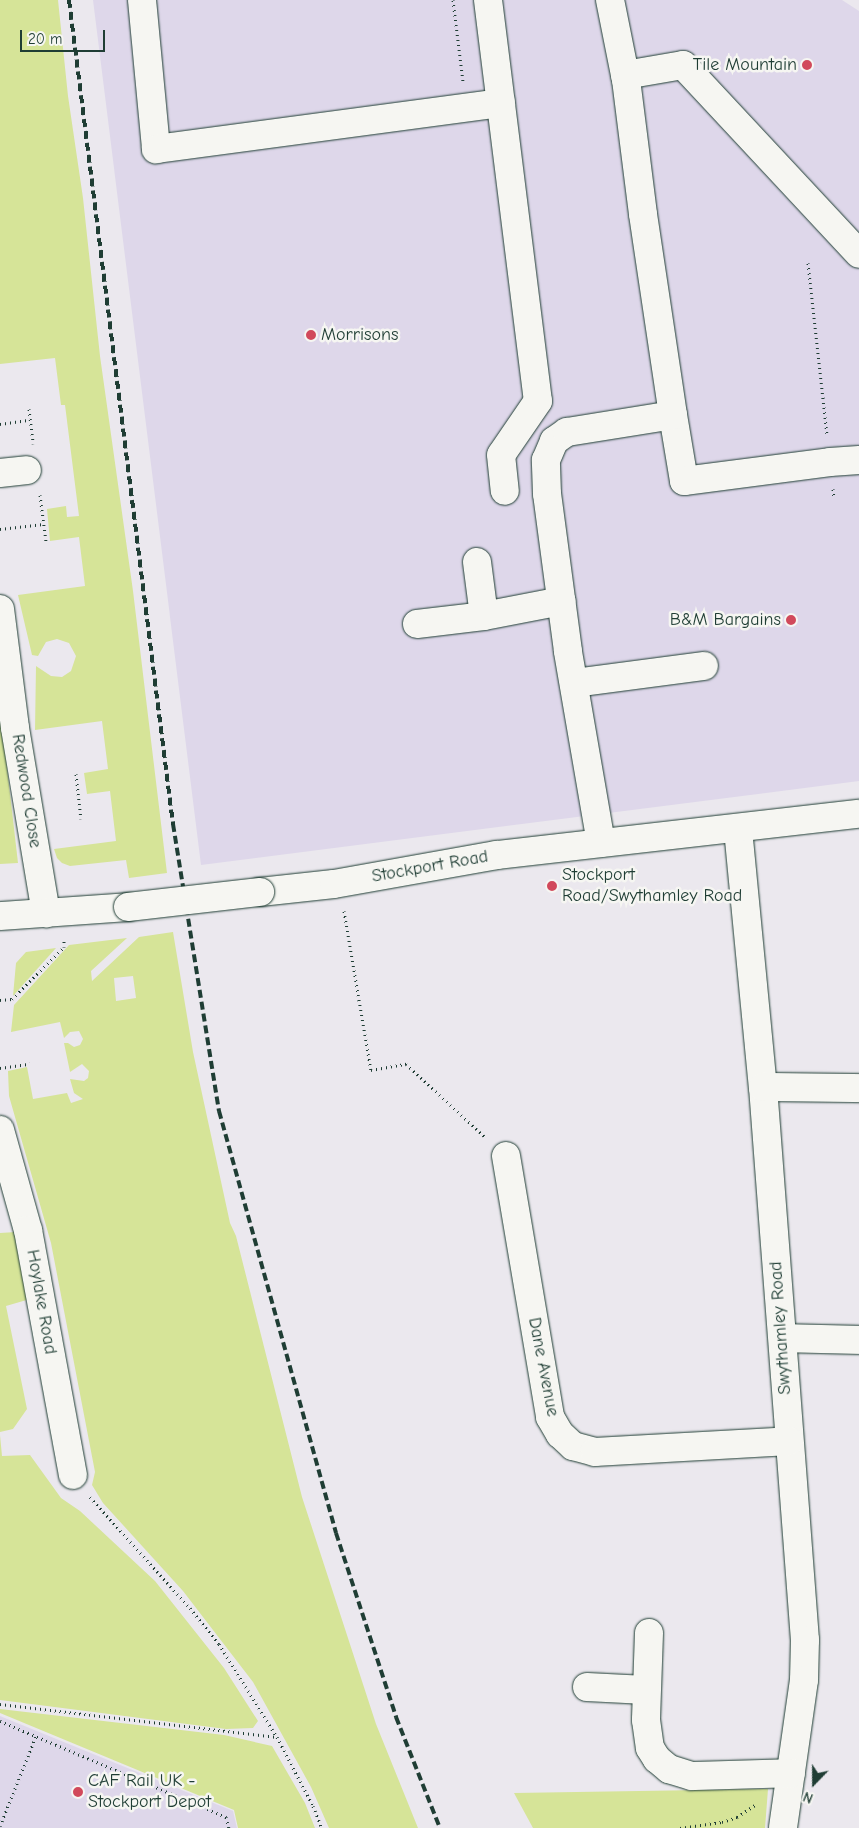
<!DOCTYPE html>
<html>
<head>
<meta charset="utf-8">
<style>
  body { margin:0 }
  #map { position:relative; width:859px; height:1828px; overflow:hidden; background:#ebe8ee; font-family:"Comic Neue",sans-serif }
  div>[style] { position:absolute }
  .built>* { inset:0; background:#ded7ea }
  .green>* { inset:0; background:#d6e498 }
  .path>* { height:3px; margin-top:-1.5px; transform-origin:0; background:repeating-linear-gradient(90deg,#1f3d34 0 1px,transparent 0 5px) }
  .roads { filter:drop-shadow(0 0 1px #1f3d34) drop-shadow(0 0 1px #1f3d34) }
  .minor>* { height:28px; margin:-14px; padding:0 14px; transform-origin:14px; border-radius:14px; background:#f6f6f2 }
  .major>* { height:28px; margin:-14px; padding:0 14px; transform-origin:14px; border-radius:14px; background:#f6f6f2 }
  .rail>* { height:4px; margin-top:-2px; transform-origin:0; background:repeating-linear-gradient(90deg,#1f3d34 0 8px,transparent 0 12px) }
  .bridges { filter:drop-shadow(0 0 1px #1f3d34) drop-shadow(0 0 1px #1f3d34) }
  .major-bridge>* { height:28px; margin:-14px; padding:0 14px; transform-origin:14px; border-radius:14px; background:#f6f6f2 }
  .dots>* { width:14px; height:14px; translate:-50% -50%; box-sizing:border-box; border:2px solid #f6f6f2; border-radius:50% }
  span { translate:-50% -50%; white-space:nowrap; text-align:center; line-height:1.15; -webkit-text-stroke:5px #f6f6f2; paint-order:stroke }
  .poi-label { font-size:18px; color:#1f3d34 }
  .right { translate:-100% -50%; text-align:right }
  .left { translate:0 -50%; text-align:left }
  .street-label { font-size:18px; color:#1f3d34 }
  .north { position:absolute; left:789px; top:1758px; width:50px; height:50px; -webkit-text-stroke:4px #f6f6f2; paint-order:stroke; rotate:202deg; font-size:14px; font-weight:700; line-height:20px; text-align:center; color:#1f3d34 }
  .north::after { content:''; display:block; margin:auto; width:18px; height:22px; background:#1f3d34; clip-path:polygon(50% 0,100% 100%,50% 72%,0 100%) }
  .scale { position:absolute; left:20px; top:30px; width:85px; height:22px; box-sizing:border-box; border:2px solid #1f3d34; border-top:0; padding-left:6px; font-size:15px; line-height:18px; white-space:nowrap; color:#1f3d34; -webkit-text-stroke:4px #f6f6f2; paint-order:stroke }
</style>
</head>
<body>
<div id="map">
  <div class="built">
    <div style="clip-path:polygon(93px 0,842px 0,859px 11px,859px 781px,201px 865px)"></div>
    <div style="clip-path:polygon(0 1716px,233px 1811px,237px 1828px,0 1828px)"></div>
  </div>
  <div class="green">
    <div style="clip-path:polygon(0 0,58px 0,68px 96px,83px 198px,100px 356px,133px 591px,167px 873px,129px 878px,126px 860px,70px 866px,62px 863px,57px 858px,54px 849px,116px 841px,110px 791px,87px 794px,84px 773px,108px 769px,102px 721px,35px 730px,36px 666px,51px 676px,62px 677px,71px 671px,76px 656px,69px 643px,57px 639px,46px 642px,38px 656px,32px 655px,18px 595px,85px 586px,79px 537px,50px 541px,47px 509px,66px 506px,67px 517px,79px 516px,65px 405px,61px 405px,55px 358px,0 364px)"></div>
    <div style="clip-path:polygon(0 707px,18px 863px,0 864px)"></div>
    <div style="clip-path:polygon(evenodd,173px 932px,193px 1052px,230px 1223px,236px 1236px,302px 1497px,376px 1724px,418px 1828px,329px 1828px,311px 1787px,253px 1682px,183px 1591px,103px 1503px,92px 1485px,95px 1472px,51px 1243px,9px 1096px,8px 1071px,27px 1067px,33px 1099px,67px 1093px,71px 1103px,83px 1099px,74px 1093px,70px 1079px,84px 1081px,88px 1078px,89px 1071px,82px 1064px,70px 1072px,64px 1043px,68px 1043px,74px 1047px,80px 1045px,83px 1039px,79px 1031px,70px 1032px,64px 1038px,60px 1022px,11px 1032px,14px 1005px,69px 945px,127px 938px,91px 971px,92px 981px,139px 937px,173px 932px,133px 976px,136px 998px,116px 1001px,114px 978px,133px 976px)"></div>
    <div style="clip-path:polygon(56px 948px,13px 996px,16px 963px,26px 952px)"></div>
    <div style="clip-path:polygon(16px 1232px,30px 1299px,6px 1306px,27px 1409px,13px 1429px,0 1432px,0 1233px)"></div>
    <div style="clip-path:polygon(0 1435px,2px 1456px,30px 1455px,61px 1498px,80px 1511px,155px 1581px,224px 1668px,258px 1721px,253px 1728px,226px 1729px,0 1700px)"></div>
    <div style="clip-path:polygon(0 1709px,224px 1735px,272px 1746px,305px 1803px,315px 1828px,238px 1828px,234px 1810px,0 1713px)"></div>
    <div style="clip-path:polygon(768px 1789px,765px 1828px,533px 1828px,514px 1793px)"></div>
  </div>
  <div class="path">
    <div style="left:453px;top:0;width:82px;rotate:83deg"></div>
    <div style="left:808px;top:263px;width:172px;rotate:83.7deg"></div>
    <div style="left:29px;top:409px;width:35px;rotate:83deg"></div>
    <div style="left:0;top:424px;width:30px;rotate:-8deg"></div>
    <div style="left:833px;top:489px;width:9px;rotate:84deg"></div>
    <div style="left:40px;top:495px;width:46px;rotate:82.6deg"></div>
    <div style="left:0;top:529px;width:44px;rotate:-6.5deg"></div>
    <div style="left:76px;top:774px;width:45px;rotate:83.7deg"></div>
    <div style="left:344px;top:911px;width:161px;rotate:80.4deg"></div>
    <div style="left:371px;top:1070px;width:36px;rotate:-10deg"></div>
    <div style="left:406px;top:1064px;width:108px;rotate:42.7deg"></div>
    <div style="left:0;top:1000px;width:12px;rotate:-5deg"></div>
    <div style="left:12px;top:999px;width:74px;rotate:-45deg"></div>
    <div style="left:64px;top:947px;width:7px;rotate:-90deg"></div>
    <div style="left:0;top:1068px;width:30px;rotate:-8deg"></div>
    <div style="left:90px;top:1497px;width:149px;rotate:48deg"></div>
    <div style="left:190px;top:1608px;width:46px;rotate:51.1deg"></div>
    <div style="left:219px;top:1644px;width:110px;rotate:58.1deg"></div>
    <div style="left:277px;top:1737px;width:78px;rotate:62.4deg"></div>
    <div style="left:313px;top:1806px;width:24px;rotate:68deg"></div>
    <div style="left:0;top:1704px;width:279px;rotate:6.8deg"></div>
    <div style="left:0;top:1721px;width:246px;rotate:23deg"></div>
    <div style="left:226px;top:1817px;width:11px;rotate:75deg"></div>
    <div style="left:0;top:1826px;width:97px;rotate:-68.2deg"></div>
    <div style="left:680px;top:1828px;width:42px;rotate:-8.1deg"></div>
    <div style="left:722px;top:1822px;width:16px;rotate:-18deg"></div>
    <div style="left:737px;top:1817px;width:23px;rotate:-34deg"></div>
  </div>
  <div class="roads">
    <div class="minor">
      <div style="left:142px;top:0;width:150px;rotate:84.6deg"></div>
      <div style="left:156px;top:149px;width:348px;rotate:-7.6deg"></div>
      <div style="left:488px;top:0;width:404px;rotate:82.9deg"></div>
      <div style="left:538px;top:401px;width:65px;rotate:124.4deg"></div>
      <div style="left:501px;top:455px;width:36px;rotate:84deg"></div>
      <div style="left:625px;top:75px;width:59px;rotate:-9.8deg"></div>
      <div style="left:683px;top:65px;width:258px;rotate:47deg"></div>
      <div style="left:673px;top:415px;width:67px;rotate:80.5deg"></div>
      <div style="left:684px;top:481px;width:147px;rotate:-7.4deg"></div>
      <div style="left:830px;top:462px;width:29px;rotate:-4deg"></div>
      <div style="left:0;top:473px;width:27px;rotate:-6deg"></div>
      <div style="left:477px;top:562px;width:54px;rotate:82.6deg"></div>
      <div style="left:0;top:609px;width:120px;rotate:82.8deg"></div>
      <div style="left:15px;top:728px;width:188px;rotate:80.5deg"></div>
      <div style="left:417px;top:624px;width:67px;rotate:-6.8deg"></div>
      <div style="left:484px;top:616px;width:79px;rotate:-10.9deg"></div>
      <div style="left:574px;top:683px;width:131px;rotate:-7.5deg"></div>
      <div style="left:738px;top:829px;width:259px;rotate:84.5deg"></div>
      <div style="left:763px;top:1087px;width:555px;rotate:85.66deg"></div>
      <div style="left:805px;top:1640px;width:40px;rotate:91.4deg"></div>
      <div style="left:804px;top:1680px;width:149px;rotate:98.1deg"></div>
      <div style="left:601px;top:843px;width:195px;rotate:-99.8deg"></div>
      <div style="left:568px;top:651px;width:158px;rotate:-97.6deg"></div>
      <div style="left:547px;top:494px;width:34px;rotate:-92deg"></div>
      <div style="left:546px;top:460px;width:21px;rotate:-67deg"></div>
      <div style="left:554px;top:441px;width:16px;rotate:-35deg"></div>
      <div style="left:567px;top:432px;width:107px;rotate:-9.1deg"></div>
      <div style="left:673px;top:415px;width:203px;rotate:-98.5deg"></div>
      <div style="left:643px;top:214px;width:135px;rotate:-97.2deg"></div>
      <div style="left:626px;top:80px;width:82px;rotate:-101.3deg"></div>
      <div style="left:763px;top:1087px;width:96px;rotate:0.6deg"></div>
      <div style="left:0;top:1130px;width:104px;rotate:74.4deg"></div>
      <div style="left:28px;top:1230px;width:249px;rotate:79.6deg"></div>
      <div style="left:506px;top:1156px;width:265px;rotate:80.4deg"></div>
      <div style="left:550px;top:1417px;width:20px;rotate:60deg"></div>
      <div style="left:560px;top:1434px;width:18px;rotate:43deg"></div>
      <div style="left:573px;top:1446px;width:23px;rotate:15deg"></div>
      <div style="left:595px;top:1452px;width:194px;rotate:-3.2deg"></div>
      <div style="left:783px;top:1338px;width:76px;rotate:1.5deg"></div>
      <div style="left:649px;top:1633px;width:87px;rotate:92deg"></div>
      <div style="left:646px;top:1720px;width:28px;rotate:82deg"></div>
      <div style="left:650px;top:1748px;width:13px;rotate:58deg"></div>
      <div style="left:657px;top:1759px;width:16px;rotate:40deg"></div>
      <div style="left:669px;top:1769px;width:24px;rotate:17deg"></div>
      <div style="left:692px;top:1776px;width:99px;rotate:-1.7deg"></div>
      <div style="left:587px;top:1687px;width:59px;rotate:2.9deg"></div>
    </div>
    <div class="major">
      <div style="left:260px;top:892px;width:74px;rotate:-6.2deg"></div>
      <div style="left:334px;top:884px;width:166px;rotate:-10.1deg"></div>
      <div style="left:497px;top:855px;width:364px;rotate:-6.5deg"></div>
      <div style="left:0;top:916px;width:128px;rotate:-4deg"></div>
    </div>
  </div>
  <div class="rail">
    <div style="left:69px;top:0;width:831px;rotate:82.81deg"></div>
    <div style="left:173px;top:824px;width:291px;rotate:80.9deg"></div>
    <div style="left:219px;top:1111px;width:438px;rotate:74.5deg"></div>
    <div style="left:336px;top:1533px;width:194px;rotate:71.9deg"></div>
    <div style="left:396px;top:1717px;width:119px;rotate:68.4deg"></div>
  </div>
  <div class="bridges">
    <div class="major-bridge">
      <div style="left:128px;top:907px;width:133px;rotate:-6.5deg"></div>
    </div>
  </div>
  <div class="dots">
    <div style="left:807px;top:65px;background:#d1495b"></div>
    <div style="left:311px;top:335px;background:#d1495b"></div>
    <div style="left:791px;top:620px;background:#d1495b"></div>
    <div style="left:552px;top:886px;background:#d1495b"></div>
    <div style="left:78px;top:1792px;background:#d1495b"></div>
  </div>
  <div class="poi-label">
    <span class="right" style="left:797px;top:65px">Tile Mountain</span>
    <span class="left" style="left:321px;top:335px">Morrisons</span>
    <span class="right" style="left:781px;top:620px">B&amp;M Bargains</span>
    <span class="left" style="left:562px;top:886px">Stockport<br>Road/Swythamley Road</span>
    <span class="left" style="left:88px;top:1792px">CAF Rail UK -<br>Stockport Depot</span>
  </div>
  <div class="street-label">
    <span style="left:26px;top:791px;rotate:81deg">Redwood Close</span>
    <span style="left:430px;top:867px;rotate:-10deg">Stockport Road</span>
    <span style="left:41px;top:1302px;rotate:80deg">Hoylake Road</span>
    <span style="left:781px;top:1328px;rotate:-94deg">Swythamley Road</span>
    <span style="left:543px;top:1367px;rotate:79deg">Dane Avenue</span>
  </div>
  <div class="north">N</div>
  <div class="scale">20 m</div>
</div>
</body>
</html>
